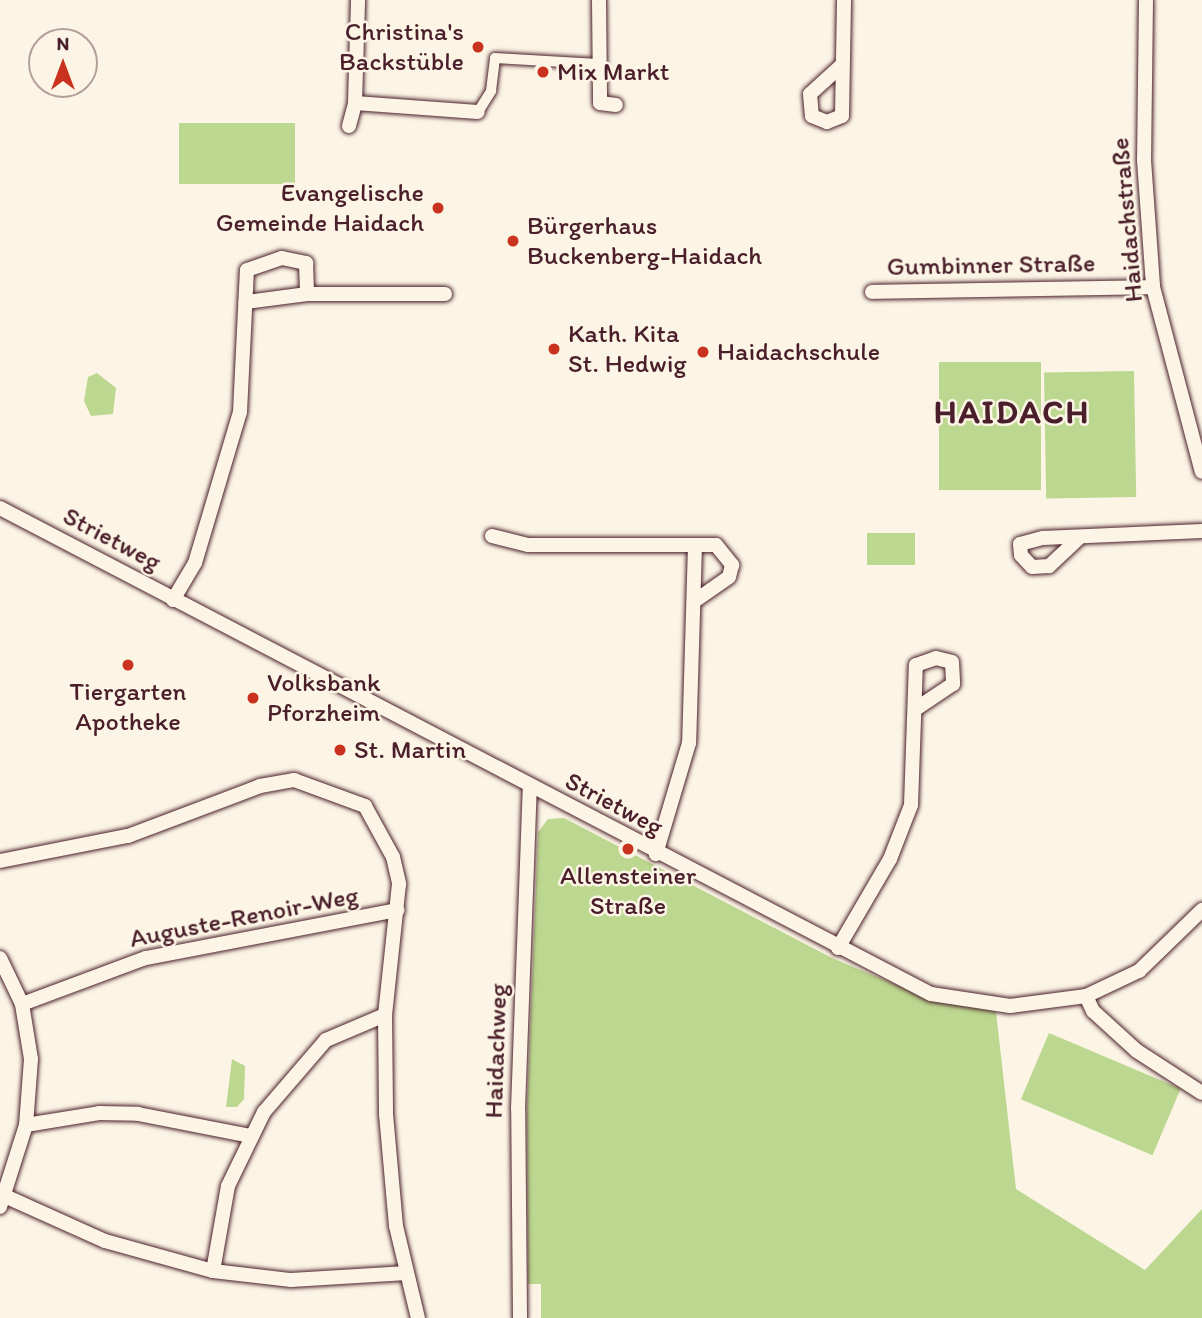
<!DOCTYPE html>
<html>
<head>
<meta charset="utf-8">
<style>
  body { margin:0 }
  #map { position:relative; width:1202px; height:1318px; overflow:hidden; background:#fcf5e5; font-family:Itim,sans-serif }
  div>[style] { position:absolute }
  .green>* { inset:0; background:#bcd78f; transform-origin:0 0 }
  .roads { filter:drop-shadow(0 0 2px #4a1f2b) drop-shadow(0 0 2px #4a1f2b) }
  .pedestrian>* { height:10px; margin:-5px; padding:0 5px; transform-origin:5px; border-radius:5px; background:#fcf5e5 }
  .minor>* { height:14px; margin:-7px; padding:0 7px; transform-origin:7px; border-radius:7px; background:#fcf5e5 }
  .dots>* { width:19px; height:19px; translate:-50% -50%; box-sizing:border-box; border:4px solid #fcf5e5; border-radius:50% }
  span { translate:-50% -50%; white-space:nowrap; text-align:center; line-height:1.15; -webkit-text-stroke:5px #fcf5e5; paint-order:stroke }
  .poi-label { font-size:26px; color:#4a1f2b }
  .right { translate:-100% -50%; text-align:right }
  .left { translate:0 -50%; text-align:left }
  .street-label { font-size:26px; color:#4a1f2b }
  .district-label { font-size:33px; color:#4a1f2b; font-weight:700; letter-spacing:2px }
  .north { position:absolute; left:28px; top:28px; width:70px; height:70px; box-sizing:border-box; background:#fcf5e5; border:2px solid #b59f9b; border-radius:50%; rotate:0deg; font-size:19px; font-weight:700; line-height:28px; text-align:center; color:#4a1f2b }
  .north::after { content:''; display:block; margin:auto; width:24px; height:32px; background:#c8321e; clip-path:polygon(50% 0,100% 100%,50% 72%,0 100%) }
</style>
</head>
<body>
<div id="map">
  <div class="green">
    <div style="left:179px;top:123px;width:116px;height:61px"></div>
    <div style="left:1041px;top:362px;width:128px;height:102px;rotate:90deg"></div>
    <div style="left:1134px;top:371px;width:126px;height:90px;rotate:89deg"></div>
    <div style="clip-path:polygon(97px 373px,116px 388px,113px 414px,91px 416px,84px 401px,88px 377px)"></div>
    <div style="left:867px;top:533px;width:48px;height:32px"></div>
    <div style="clip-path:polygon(564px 818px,832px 958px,930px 999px,996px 1012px,1016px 1189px,1145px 1270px,1202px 1209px,1202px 1318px,541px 1318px,541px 1284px,528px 1284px,527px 1109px,538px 832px,548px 819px)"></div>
    <div style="left:1049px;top:1033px;width:143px;height:72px;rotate:23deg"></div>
    <div style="clip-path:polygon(232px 1059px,245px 1066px,244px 1099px,237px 1107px,226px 1107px)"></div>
  </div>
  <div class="roads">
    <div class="pedestrian">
      <div style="left:478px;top:112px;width:25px;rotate:-58deg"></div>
      <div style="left:491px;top:91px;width:33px;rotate:-83deg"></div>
      <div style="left:495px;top:58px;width:103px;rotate:3.3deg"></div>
    </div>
    <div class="minor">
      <div style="left:599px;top:0;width:103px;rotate:89.4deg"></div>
      <div style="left:600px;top:103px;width:16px;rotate:7deg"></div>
      <div style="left:1146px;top:0;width:160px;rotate:90.7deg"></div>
      <div style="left:1144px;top:160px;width:127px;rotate:85.9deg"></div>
      <div style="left:1153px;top:287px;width:191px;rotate:75.2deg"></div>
      <div style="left:842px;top:65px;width:43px;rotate:137.8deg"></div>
      <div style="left:810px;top:94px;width:22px;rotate:85deg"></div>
      <div style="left:812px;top:116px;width:16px;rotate:22deg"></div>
      <div style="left:827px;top:122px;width:16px;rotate:-22deg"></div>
      <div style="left:842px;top:116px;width:116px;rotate:-89deg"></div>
      <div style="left:355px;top:103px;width:123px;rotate:4.2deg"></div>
      <div style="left:349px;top:126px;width:24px;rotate:-75deg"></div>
      <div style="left:355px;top:103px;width:103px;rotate:-88.3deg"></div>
      <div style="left:872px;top:292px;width:281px;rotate:-1deg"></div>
      <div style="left:307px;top:294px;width:138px"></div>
      <div style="left:0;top:508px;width:1050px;rotate:27.57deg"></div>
      <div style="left:931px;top:994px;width:80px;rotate:8.6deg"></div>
      <div style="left:1010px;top:1006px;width:77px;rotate:-7.5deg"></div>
      <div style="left:1086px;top:996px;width:59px;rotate:-25.3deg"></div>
      <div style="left:1139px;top:971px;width:88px;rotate:-44.1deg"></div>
      <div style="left:492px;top:536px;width:37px;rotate:14deg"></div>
      <div style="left:528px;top:545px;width:167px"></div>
      <div style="left:695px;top:545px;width:198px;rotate:91.7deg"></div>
      <div style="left:689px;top:743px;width:116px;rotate:106.6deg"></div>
      <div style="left:1078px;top:539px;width:40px;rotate:137deg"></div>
      <div style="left:1049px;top:566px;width:17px;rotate:177deg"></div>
      <div style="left:1032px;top:567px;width:16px;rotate:-133deg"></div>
      <div style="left:1021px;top:555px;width:11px;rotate:-95deg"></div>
      <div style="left:1020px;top:544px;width:24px;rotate:-15deg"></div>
      <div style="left:1043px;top:538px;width:159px;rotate:-2.5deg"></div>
      <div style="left:695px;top:545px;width:21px"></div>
      <div style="left:716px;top:545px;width:26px;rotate:51deg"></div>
      <div style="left:732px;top:565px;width:12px;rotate:104deg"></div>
      <div style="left:729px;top:577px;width:39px;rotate:145deg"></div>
      <div style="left:173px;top:600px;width:43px;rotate:-59.3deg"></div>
      <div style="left:195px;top:563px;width:158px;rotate:-73.4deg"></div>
      <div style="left:240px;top:412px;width:142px;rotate:-87.2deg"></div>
      <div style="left:247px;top:270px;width:37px;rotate:-19deg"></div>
      <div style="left:282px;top:258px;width:25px;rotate:12deg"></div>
      <div style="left:306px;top:263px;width:31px;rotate:88deg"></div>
      <div style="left:307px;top:294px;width:62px;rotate:172.5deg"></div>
      <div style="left:0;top:861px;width:130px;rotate:-11.1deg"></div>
      <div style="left:128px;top:836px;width:141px;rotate:-20.7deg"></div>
      <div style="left:260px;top:786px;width:35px;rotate:-10deg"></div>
      <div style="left:294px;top:780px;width:76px;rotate:20.1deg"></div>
      <div style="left:365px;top:806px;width:58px;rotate:61.2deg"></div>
      <div style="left:393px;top:857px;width:28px;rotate:77deg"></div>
      <div style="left:399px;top:884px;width:132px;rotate:96.1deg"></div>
      <div style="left:385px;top:1015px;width:99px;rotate:89.4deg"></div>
      <div style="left:386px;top:1114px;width:112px;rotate:84.9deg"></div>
      <div style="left:396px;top:1226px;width:95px;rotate:76.6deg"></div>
      <div style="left:838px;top:948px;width:103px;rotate:-59.7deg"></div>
      <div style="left:890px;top:859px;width:58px;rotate:-68.7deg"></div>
      <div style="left:911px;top:805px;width:140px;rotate:-88deg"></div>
      <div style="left:916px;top:665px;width:21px;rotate:-19deg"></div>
      <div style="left:936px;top:658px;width:16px;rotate:14deg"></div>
      <div style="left:952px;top:662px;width:22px;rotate:87deg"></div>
      <div style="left:953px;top:684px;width:43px;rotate:146.3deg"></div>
      <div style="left:0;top:958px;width:51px;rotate:64.4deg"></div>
      <div style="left:22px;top:1004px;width:56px;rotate:80.7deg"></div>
      <div style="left:31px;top:1059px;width:66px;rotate:94.3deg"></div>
      <div style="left:26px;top:1125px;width:86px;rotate:107.6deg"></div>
      <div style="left:1086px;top:996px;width:17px;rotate:65deg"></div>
      <div style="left:1093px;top:1011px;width:59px;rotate:42.3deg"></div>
      <div style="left:1137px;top:1051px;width:77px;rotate:32.9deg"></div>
      <div style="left:22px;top:1004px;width:132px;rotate:-20.4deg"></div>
      <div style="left:146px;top:958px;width:256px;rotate:-10.8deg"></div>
      <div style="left:26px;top:1125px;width:74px;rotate:-9.3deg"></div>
      <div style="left:99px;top:1113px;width:39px;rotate:1deg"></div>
      <div style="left:138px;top:1114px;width:114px;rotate:11.1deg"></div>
      <div style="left:7px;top:1197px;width:107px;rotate:24.2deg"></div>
      <div style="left:105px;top:1241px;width:112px;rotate:15.5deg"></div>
      <div style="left:213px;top:1271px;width:79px;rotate:6.6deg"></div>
      <div style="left:291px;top:1280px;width:116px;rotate:-3.5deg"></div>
      <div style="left:213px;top:1271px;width:86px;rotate:-80deg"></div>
      <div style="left:228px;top:1186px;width:82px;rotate:-64.1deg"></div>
      <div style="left:264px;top:1112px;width:95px;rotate:-49.3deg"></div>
      <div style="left:326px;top:1040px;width:64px;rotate:-23deg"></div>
      <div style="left:520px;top:1318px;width:209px;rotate:-90.5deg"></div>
      <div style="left:518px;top:1109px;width:323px;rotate:-87.9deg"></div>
    </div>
  </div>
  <div class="dots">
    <div style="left:478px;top:47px;background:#c8321e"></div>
    <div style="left:543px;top:72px;background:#c8321e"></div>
    <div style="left:438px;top:208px;background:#c8321e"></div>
    <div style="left:513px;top:241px;background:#c8321e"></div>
    <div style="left:554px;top:349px;background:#c8321e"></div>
    <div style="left:703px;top:352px;background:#c8321e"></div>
    <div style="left:128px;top:665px;background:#c8321e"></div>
    <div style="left:253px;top:698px;background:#c8321e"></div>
    <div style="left:340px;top:750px;background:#c8321e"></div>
    <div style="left:628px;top:849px;background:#c8321e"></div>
  </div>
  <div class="poi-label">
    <span class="right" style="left:464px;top:47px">Christina's<br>Backstüble</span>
    <span class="left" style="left:557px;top:72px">Mix Markt</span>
    <span class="right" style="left:424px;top:208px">Evangelische<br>Gemeinde Haidach</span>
    <span class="left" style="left:527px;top:241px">Bürgerhaus<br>Buckenberg-Haidach</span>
    <span class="left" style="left:568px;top:349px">Kath. Kita<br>St. Hedwig</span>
    <span class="left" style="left:717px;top:352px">Haidachschule</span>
    <span class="left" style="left:267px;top:698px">Volksbank<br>Pforzheim</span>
    <span style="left:128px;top:707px">Tiergarten<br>Apotheke</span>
    <span class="left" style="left:354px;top:750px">St. Martin</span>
    <span style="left:628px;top:891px">Allensteiner<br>Straße</span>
  </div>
  <div class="street-label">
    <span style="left:1127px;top:220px;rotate:-95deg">Haidachstraße</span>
    <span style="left:991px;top:265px;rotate:-1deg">Gumbinner Straße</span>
    <span style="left:112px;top:539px;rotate:28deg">Strietweg</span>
    <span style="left:614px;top:804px;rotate:28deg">Strietweg</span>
    <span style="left:244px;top:917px;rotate:-11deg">Auguste-Renoir-Weg</span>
    <span style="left:496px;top:1051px;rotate:-88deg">Haidachweg</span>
  </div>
  <div class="district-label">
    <span style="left:1012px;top:412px">HAIDACH</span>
  </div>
  <div class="north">N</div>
</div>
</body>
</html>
